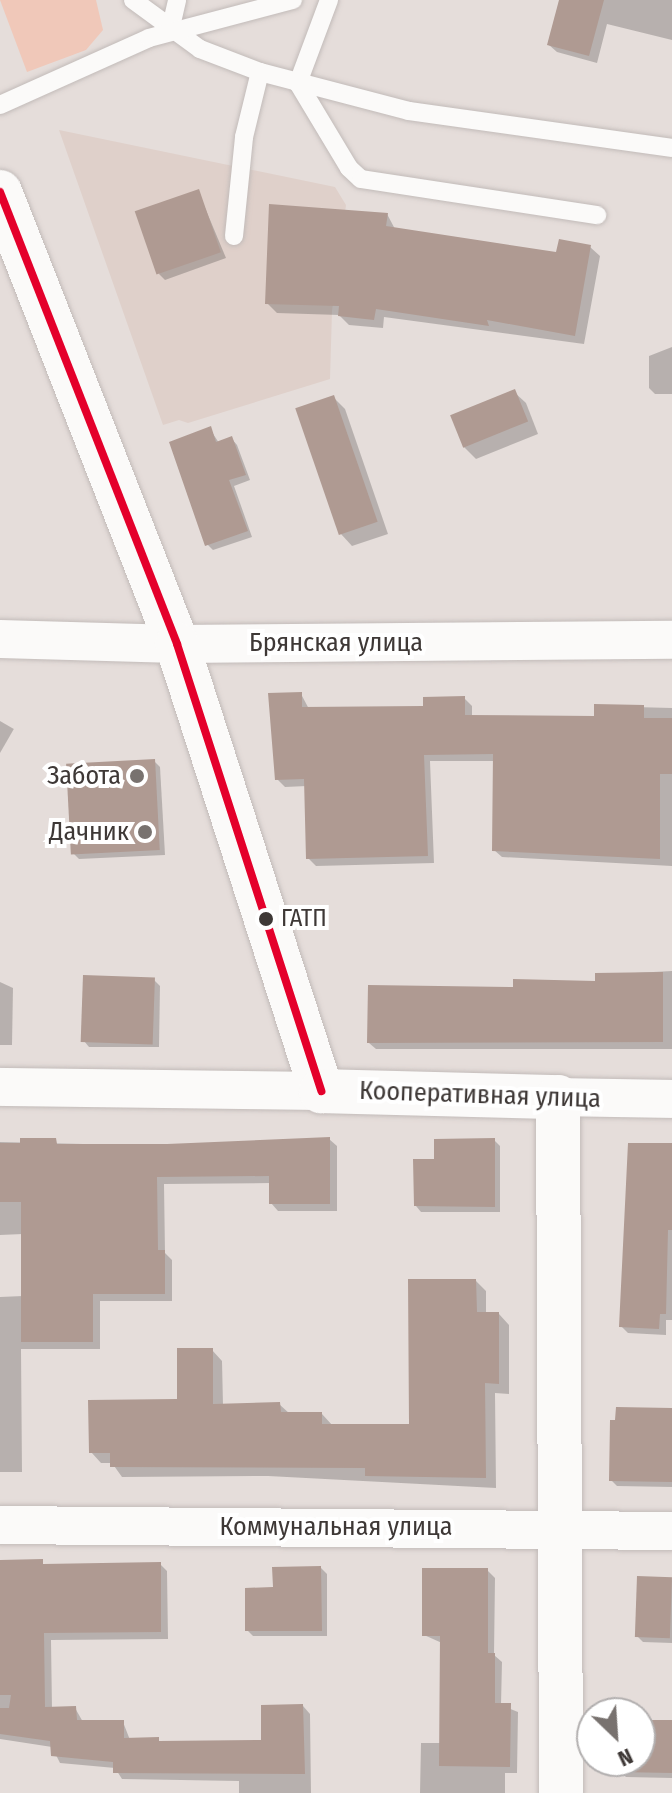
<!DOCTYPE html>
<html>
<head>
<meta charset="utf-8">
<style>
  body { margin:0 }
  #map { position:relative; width:672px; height:1793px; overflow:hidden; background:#e5ddda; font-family:"Fira Sans Condensed",sans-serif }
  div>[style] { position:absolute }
  .built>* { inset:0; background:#dfd0ca }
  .green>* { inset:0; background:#f0c8b9 }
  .shadow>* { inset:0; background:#0003; transform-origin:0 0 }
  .building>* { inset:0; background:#af9a92; transform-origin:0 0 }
  .roads { filter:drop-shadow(0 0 2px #c2bbb9) drop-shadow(0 0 2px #c2bbb9) }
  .service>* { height:18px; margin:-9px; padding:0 9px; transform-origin:9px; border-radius:9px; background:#fbfaf9 }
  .minor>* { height:38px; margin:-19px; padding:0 19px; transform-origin:19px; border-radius:19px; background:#fbfaf9 }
  .tertiary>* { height:44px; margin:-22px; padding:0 22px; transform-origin:22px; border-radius:22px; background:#fbfaf9 }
  .bus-1>* { height:8px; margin:-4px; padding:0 4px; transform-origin:4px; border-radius:4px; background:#e4002b }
  .dots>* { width:22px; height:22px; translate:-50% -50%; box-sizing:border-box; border:4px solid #fff; border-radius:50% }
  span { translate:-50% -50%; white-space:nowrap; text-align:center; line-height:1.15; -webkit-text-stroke:8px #fff; paint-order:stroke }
  .bus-label { font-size:24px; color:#3e3836 }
  .left { translate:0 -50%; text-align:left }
  .street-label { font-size:26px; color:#3e3836 }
  .poi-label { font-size:26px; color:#3e3836 }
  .right { translate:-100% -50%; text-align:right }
  .north { position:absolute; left:576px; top:1697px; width:80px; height:80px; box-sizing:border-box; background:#fff; border:2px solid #b2afaf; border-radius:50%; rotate:155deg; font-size:22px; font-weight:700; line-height:32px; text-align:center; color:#3e3836 }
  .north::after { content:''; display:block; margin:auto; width:28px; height:36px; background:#78726f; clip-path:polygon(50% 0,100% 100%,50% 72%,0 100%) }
</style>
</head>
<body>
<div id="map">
  <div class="built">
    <div style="clip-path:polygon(59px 130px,335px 187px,346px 205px,332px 311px,330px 379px,188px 423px,179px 420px,163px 425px)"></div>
  </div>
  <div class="green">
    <div style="clip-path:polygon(0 0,96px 0,103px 30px,86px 50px,27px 72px)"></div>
  </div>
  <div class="shadow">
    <div style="clip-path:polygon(561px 0,672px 0,672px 40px,607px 24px,597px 63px,557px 52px,549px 45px)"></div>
    <div style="clip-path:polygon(198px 191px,226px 258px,165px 280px,159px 274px)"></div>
    <div style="clip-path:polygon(387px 214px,395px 229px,558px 254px,590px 247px,600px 256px,584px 344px,384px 317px,383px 328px,349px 325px,339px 315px,277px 313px,267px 303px)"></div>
    <div style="clip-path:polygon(672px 347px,672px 394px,655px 394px,649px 388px,649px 356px)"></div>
    <div style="clip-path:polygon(514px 392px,526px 403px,538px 434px,476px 459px,464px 447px)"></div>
    <div style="clip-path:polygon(333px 397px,345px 409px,388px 534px,352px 546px,341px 534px)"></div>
    <div style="clip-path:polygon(210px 429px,219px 443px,232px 439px,237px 445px,250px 480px,234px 486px,252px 537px,213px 550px,207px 544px)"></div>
    <div style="clip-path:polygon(301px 694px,309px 709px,425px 708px,464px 698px,472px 706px,472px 717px,596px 718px,596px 706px,672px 708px,672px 866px,502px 857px,494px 850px,495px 761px,430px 761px,434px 863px,316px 866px,308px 858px,307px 786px,285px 787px,277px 779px)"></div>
    <div style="left:0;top:721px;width:16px;height:162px;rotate:30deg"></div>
    <div style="clip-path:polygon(154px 761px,160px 767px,165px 855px,79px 859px,73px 853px)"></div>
    <div style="clip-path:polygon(672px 971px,672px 1049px,376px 1049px,369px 1043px,515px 990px,597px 983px,597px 975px)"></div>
    <div style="clip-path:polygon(154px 980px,160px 986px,159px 1047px,89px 1047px,84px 1041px)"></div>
    <div style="clip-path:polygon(0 982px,13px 988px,12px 1045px,0 1045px)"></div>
    <div style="clip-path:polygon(329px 1139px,337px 1146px,337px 1211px,278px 1211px,271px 1203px,271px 1183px,164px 1184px,165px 1253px,172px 1260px,172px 1301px,100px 1301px,100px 1349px,21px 1349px,22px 1472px,0 1472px,0 1297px,23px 1296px,23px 1234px,0 1235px,0 1142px,167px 1146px)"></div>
    <div style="clip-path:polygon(494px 1140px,500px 1146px,500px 1212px,421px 1212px,416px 1206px,436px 1161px)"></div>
    <div style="clip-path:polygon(672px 1145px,672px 1320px,666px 1320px,666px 1335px,628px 1333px,621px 1326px)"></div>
    <div style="clip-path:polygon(476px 1281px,486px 1291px,486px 1314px,499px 1314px,509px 1325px,509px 1394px,495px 1393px,496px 1488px,268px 1476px,122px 1477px,112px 1463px,101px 1463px,91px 1452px,179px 1401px,212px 1350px,222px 1361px,223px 1405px,279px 1404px,290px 1414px,322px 1414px,333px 1426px,411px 1426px)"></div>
    <div style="clip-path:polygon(672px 1410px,672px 1487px,617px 1486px,611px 1480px)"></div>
    <div style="clip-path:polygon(0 1564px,160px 1564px,167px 1571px,168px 1639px,51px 1640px,52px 1709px,75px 1708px,83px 1722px,123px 1722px,130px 1740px,162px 1743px,263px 1742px,303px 1706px,310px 1714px,311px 1793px,239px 1793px,239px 1781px,122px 1779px,115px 1768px,60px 1763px,52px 1747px,0 1739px)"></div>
    <div style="clip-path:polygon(321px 1568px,327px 1574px,327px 1636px,253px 1636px,247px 1630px,275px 1589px)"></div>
    <div style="clip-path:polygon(487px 1570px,495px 1578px,494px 1655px,502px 1662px,501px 1705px,518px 1712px,517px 1773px,505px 1773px,505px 1793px,420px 1793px,421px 1743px,441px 1743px,442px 1643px,424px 1635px)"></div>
    <div style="clip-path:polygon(672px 1579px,672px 1643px,643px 1642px,637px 1636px)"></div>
    <div style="clip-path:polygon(640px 1722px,672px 1722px,672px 1778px,626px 1777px,620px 1771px,620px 1761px,640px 1761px)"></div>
  </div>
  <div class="building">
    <div style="clip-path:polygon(559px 0,604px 0,589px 56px,547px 45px)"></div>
    <div style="left:199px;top:189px;width:67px;height:68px;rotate:71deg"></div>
    <div style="clip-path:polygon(269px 204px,388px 213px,386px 226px,556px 252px,559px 239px,591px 245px,575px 336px,487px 320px,489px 326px,376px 309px,374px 320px,338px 316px,339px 306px,265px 304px)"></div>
    <div style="left:515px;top:389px;width:35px;height:70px;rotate:68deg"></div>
    <div style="left:334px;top:395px;width:134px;height:41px;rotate:71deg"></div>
    <div style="clip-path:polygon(211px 426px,216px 442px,232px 436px,246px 475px,229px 480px,248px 531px,205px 546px,169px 442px)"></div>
    <div style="clip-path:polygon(302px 692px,302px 707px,423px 706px,423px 697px,465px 696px,465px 715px,594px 716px,594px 704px,644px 705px,644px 718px,672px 718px,672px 774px,660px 774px,660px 859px,492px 851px,493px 754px,424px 755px,428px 856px,306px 859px,304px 779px,275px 780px,268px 693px)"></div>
    <div style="left:155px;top:759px;width:91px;height:89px;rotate:87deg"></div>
    <div style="clip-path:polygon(663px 972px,663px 1042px,367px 1043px,368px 985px,513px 987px,513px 979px,595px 981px,595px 973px)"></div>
    <div style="left:83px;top:975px;width:72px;height:67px;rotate:2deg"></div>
    <div style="clip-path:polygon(330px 1137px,330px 1204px,269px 1204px,269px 1176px,157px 1177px,158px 1250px,165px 1250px,165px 1294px,93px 1294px,93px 1342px,21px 1342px,21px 1202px,0 1202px,0 1143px,20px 1143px,20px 1138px,56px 1138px,57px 1144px,167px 1144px)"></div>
    <div style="clip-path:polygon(495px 1138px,495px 1207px,414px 1206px,413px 1159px,434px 1159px,434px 1139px)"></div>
    <div style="clip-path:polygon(628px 1143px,672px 1143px,672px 1230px,668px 1230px,666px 1314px,660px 1314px,659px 1329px,619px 1327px)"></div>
    <div style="clip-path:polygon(408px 1279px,476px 1279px,477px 1312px,499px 1312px,499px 1384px,485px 1383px,486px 1478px,365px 1476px,365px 1468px,110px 1467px,110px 1453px,89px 1453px,88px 1400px,177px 1399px,177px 1348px,213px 1348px,213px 1404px,280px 1402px,281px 1412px,322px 1412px,322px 1424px,409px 1424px)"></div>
    <div style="clip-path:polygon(616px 1407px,672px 1408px,672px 1482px,609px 1481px,610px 1420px,615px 1420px)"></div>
    <div style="clip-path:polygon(43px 1559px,43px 1564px,161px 1562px,161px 1632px,44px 1633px,45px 1707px,76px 1706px,77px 1720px,124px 1720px,124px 1738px,159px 1737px,159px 1741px,261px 1740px,261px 1705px,303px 1704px,305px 1774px,113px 1773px,113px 1762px,51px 1756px,50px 1741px,0 1734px,0 1708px,9px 1708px,11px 1695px,0 1695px,0 1560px)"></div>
    <div style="clip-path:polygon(321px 1566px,322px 1631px,245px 1631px,245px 1588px,273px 1587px,272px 1567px)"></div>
    <div style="clip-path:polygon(422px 1568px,488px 1568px,488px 1653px,495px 1653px,495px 1703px,511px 1703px,510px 1767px,439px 1766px,440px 1636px,422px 1636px)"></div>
    <div style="left:637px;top:1576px;width:35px;height:61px;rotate:2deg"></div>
    <div style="clip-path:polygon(640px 1720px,672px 1720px,672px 1773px,618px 1772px,618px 1761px,640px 1761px)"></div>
  </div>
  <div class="roads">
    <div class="service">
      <div style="left:133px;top:0;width:83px;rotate:36.2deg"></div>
      <div style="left:200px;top:49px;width:64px;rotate:21deg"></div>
      <div style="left:260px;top:72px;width:154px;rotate:14.7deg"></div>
      <div style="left:409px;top:111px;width:266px;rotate:8deg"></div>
      <div style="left:329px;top:0;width:89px;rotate:110.5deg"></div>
      <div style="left:298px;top:83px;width:99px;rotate:59deg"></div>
      <div style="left:349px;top:168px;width:16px;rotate:43deg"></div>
      <div style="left:361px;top:179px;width:239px;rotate:8.7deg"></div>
      <div style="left:170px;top:31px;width:32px;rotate:-77deg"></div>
      <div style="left:0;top:105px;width:163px;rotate:-24.2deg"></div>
      <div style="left:149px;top:38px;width:149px;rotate:-14.8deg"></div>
      <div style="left:234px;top:236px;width:100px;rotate:-84.2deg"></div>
      <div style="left:244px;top:137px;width:67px;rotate:-76.2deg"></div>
    </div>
    <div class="minor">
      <div style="left:0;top:639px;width:177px;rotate:1.6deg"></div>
      <div style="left:177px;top:644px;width:495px;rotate:-0.5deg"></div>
      <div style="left:0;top:1087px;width:321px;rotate:0.7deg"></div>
      <div style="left:558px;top:1097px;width:114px;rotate:1deg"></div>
      <div style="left:0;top:1525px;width:672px;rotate:0.51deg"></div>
    </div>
    <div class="tertiary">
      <div style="left:0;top:192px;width:485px;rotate:68.6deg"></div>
      <div style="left:177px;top:644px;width:470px;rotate:72.1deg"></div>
      <div style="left:321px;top:1091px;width:237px;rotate:1.5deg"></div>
      <div style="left:558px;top:1097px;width:696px;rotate:89.75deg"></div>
    </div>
  </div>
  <div class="bus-1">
    <div style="left:0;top:192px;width:485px;rotate:68.6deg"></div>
    <div style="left:177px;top:644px;width:470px;rotate:72.1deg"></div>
  </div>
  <div class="dots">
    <div style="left:137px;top:776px;background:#78726f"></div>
    <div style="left:145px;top:832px;background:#78726f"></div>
    <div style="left:266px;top:919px;background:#3e3836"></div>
  </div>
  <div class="bus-label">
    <span class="left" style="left:281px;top:919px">ГАТП</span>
  </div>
  <div class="street-label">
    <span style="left:336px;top:643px">Брянская улица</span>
    <span style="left:480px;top:1095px;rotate:2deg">Кооперативная улица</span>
    <span style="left:336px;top:1527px">Коммунальная улица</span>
  </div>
  <div class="poi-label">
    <span class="right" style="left:121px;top:776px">Забота</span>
    <span class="right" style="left:129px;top:832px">Дачник</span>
  </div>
  <div class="north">N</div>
</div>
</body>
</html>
